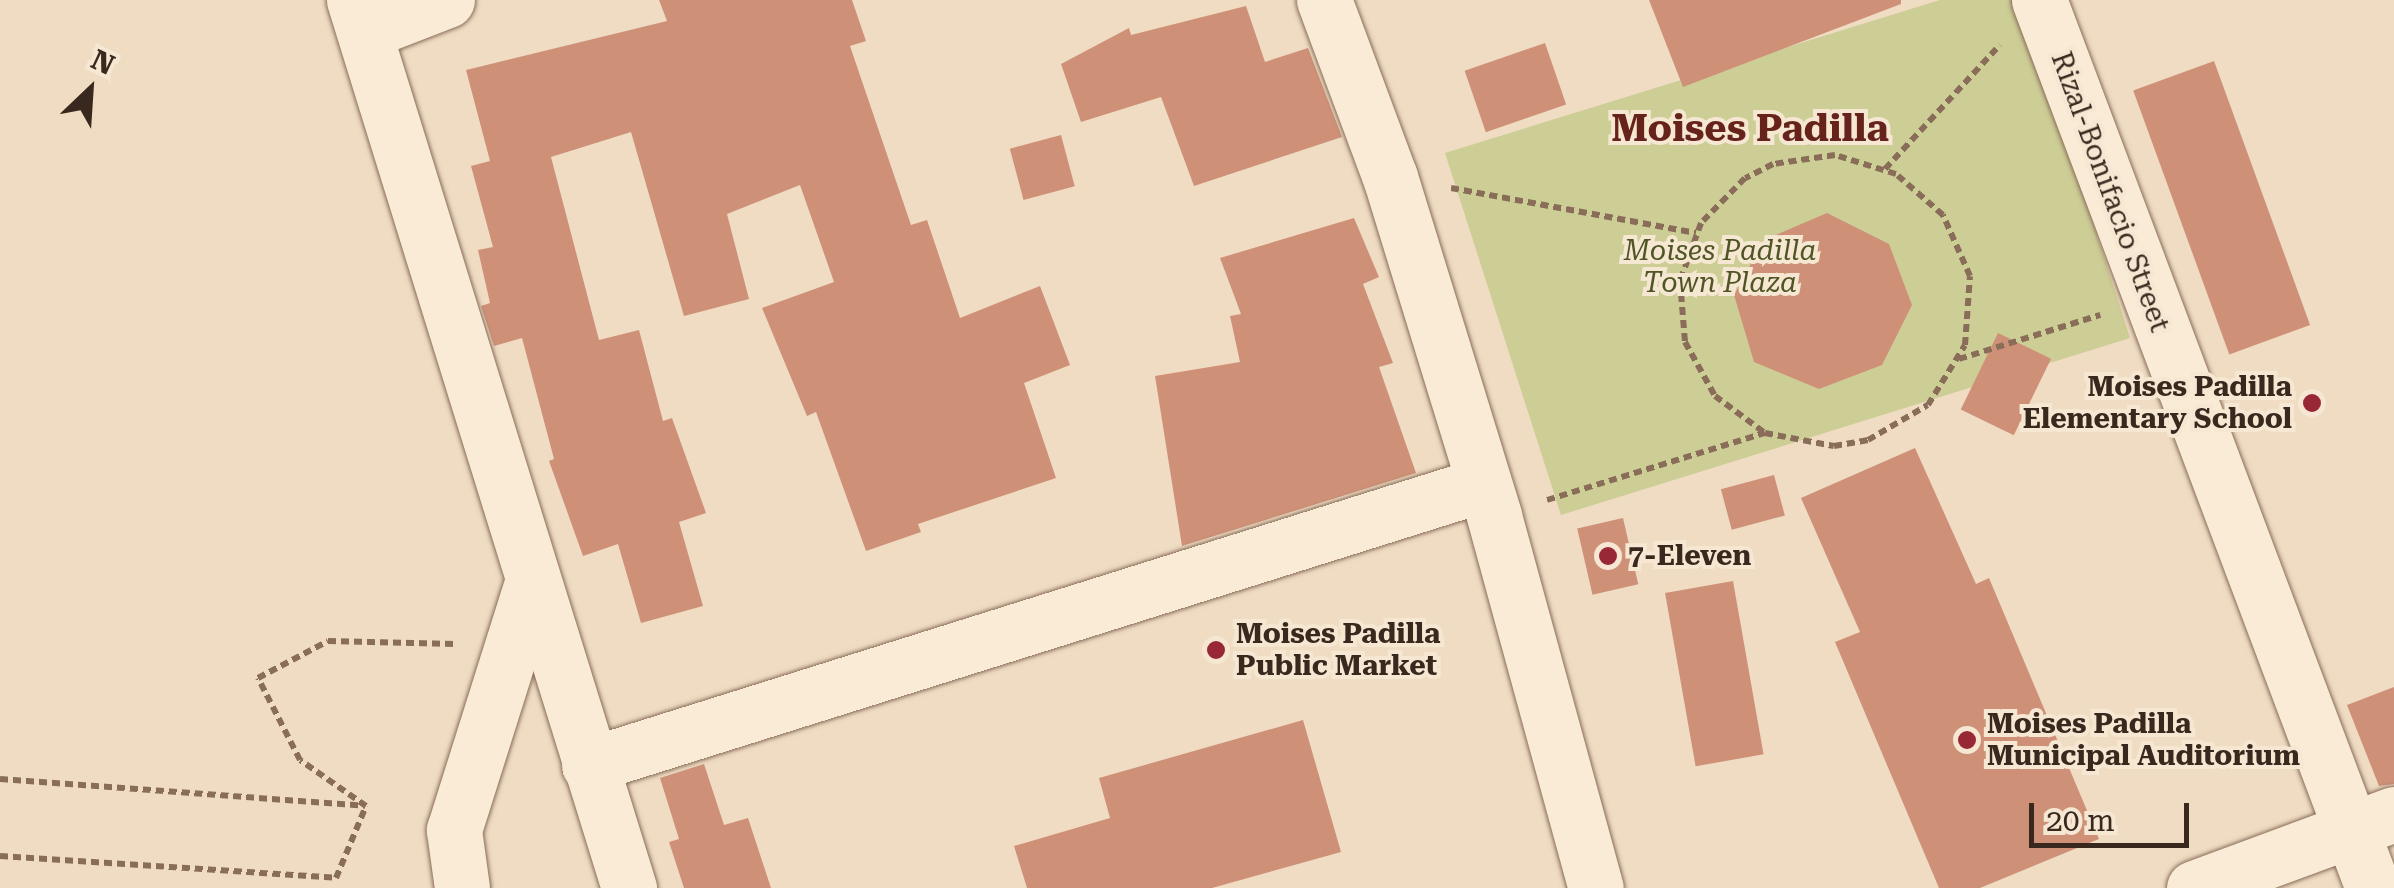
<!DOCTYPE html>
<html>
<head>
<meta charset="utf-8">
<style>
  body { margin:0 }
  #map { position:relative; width:2394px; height:888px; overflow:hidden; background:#efdcc3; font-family:"Roboto Serif",serif }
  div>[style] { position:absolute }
  .green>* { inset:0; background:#cdcd96 }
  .building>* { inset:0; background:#ce9178; transform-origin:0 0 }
  .path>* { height:6px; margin-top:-3px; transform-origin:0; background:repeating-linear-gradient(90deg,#896d59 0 8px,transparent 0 13px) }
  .roads { filter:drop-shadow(0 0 2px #896d59) drop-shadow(0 0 2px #896d59) }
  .minor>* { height:55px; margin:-27.5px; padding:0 27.5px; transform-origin:27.5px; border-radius:27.5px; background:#f9ebd6 }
  .dots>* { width:28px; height:28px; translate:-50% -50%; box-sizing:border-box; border:5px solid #f6e7d2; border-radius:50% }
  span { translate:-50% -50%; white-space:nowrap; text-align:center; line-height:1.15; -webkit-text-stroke:8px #f6e7d2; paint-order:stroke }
  .street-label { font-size:28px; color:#39281e }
  .park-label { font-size:28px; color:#4f5524; font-style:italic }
  .poi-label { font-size:28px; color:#39281e; font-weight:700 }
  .right { translate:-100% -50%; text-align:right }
  .left { translate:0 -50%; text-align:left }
  .district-label { font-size:38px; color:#66231c; font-weight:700 }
  .north { position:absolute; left:40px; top:40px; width:100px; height:100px; -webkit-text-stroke:8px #f6e7d2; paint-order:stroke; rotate:25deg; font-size:28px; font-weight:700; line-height:40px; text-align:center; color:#39281e }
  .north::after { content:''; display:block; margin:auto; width:35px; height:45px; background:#39281e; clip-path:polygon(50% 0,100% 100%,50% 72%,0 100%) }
  .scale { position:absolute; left:2029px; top:803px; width:160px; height:45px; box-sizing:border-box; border:5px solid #39281e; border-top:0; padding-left:12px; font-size:30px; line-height:35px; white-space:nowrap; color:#39281e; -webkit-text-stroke:8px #f6e7d2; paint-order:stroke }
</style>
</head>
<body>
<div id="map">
  <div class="green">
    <div style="clip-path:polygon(1940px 0,2022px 0,2130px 338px,1561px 515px,1445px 153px)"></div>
  </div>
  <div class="building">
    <div style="clip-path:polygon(659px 0,852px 0,866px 41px,850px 46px,911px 225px,927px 220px,960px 318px,1040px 286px,1070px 365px,1024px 383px,1056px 478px,918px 524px,921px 532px,866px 551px,816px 412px,807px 416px,762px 308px,834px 282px,800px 185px,727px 214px,749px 299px,684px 316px,631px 132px,551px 157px,599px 340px,639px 330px,663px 421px,672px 418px,706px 513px,679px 522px,703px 606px,641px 623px,618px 544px,583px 556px,549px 461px,554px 459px,522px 338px,494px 346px,481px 306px,490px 303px,478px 250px,493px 247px,471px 166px,490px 161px,466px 70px,667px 21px)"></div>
    <div style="clip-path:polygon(1649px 0,1901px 0,1901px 4px,1683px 87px)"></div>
    <div style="clip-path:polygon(1246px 6px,1265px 62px,1308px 48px,1342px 137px,1194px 186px,1161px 97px,1081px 122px,1061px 64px,1129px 28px,1131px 35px)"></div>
    <div style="left:1545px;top:43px;width:65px;height:85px;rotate:71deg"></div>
    <div style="left:2214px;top:61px;width:281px;height:86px;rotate:70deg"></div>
    <div style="left:1061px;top:135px;width:53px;height:53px;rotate:75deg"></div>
    <div style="clip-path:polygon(1827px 213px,1889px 244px,1912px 305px,1882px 365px,1819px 389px,1754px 362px,1734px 295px,1764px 240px)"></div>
    <div style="clip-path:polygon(1354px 218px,1379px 277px,1363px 284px,1393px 363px,1379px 367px,1416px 473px,1182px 546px,1155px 376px,1240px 362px,1230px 316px,1241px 314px,1220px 258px)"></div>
    <div style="left:1998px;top:333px;width:59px;height:85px;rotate:26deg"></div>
    <div style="clip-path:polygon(1915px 448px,1976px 584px,1989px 578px,2099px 839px,1980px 888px,1939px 888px,1835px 642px,1860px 632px,1801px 498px)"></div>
    <div style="left:1774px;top:475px;width:42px;height:55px;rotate:75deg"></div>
    <div style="left:1623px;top:518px;width:68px;height:47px;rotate:77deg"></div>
    <div style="left:1733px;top:581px;width:176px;height:69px;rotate:80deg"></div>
    <div style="clip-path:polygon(2394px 687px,2394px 784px,2379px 786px,2347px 705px)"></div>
    <div style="clip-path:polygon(1303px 720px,1341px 852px,1212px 888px,1027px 888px,1014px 846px,1110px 818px,1099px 778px)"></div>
    <div style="clip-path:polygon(704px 764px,724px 825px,748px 818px,771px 888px,684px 888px,669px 842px,679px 839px,660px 778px)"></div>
  </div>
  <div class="path">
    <div style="left:1885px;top:169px;width:169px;rotate:-47.2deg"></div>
    <div style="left:1451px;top:188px;width:249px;rotate:10.4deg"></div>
    <div style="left:1959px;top:359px;width:148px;rotate:-17.3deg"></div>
    <div style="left:1547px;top:500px;width:228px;rotate:-17.1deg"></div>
    <div style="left:1765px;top:433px;width:70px;rotate:10.7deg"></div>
    <div style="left:1834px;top:446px;width:35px;rotate:-10deg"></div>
    <div style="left:1868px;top:440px;width:69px;rotate:-30.3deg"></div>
    <div style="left:1928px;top:405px;width:70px;rotate:-58.3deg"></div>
    <div style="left:1965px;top:345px;width:69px;rotate:-85.9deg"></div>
    <div style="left:1970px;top:276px;width:67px;rotate:-113.9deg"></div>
    <div style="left:1943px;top:215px;width:62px;rotate:-138.9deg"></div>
    <div style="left:1896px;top:174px;width:64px;rotate:-162.7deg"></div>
    <div style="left:1835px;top:155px;width:63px;rotate:171.7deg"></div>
    <div style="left:1773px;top:164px;width:31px;rotate:153deg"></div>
    <div style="left:1745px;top:178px;width:63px;rotate:134.4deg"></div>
    <div style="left:1701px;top:223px;width:62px;rotate:109.9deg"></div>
    <div style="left:1680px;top:281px;width:61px;rotate:85.3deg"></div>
    <div style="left:1685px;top:342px;width:62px;rotate:60.9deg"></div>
    <div style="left:1715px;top:396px;width:62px;rotate:36.5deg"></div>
    <div style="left:0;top:779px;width:366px;rotate:4.2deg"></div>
    <div style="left:366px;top:806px;width:80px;rotate:-145.1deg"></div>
    <div style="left:300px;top:760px;width:92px;rotate:-117.1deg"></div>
    <div style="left:258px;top:678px;width:79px;rotate:-27.9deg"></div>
    <div style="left:328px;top:641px;width:127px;rotate:1.4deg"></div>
    <div style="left:0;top:856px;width:337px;rotate:3.7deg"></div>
    <div style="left:336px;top:878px;width:78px;rotate:-67.4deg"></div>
  </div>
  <div class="roads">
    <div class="minor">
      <div style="left:354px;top:0;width:930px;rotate:72.79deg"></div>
      <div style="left:1324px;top:0;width:189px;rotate:69.6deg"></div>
      <div style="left:1390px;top:177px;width:355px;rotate:72.9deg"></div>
      <div style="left:1494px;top:516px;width:386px;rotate:74.7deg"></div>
      <div style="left:2039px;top:0;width:949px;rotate:69.39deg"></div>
      <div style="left:365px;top:32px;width:88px;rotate:-21.3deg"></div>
      <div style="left:589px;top:765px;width:938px;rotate:-17.43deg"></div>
      <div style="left:462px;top:888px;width:59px;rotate:-97.9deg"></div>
      <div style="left:454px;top:830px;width:262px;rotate:-72.5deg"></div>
      <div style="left:2194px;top:888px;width:213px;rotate:-20.3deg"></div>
    </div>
  </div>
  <div class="dots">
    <div style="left:2312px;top:403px;background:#992836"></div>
    <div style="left:1608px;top:556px;background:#992836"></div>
    <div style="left:1216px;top:650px;background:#992836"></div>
    <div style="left:1967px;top:740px;background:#992836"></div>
  </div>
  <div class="street-label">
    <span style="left:2110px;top:192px;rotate:70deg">Rizal-Bonifacio Street</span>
  </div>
  <div class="park-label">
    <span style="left:1720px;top:267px">Moises Padilla<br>Town Plaza</span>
  </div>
  <div class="poi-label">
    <span class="right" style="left:2292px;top:403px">Moises Padilla<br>Elementary School</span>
    <span class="left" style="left:1628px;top:556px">7-Eleven</span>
    <span class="left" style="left:1236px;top:650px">Moises Padilla<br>Public Market</span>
    <span class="left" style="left:1987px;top:740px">Moises Padilla<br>Municipal Auditorium</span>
  </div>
  <div class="district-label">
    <span style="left:1750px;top:129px">Moises Padilla</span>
  </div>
  <div class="north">N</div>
  <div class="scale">20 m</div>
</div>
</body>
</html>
